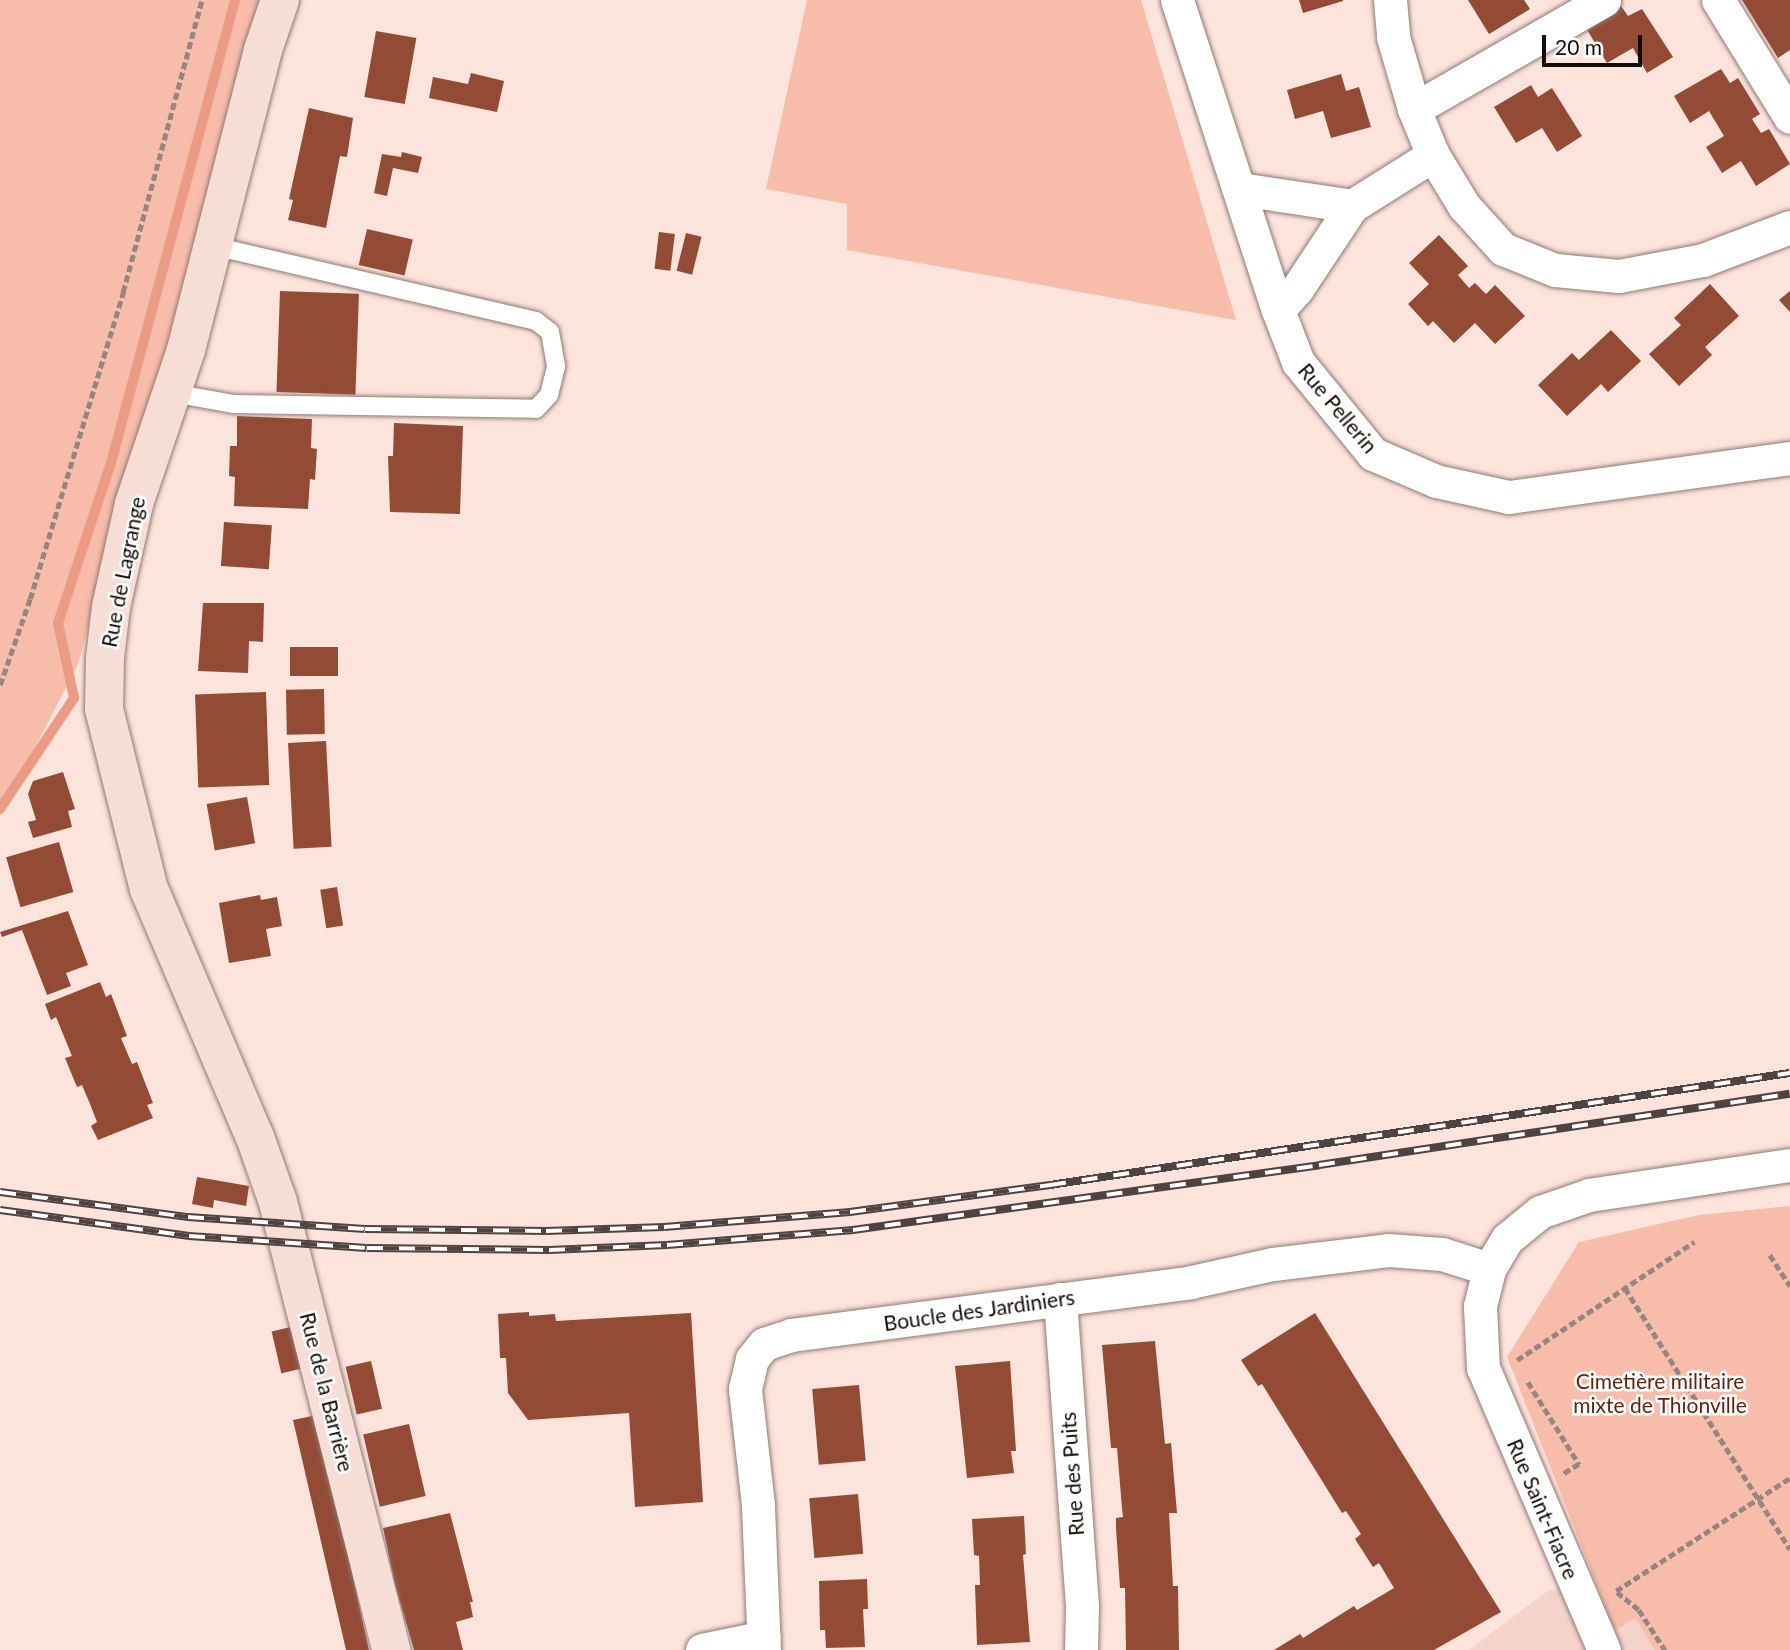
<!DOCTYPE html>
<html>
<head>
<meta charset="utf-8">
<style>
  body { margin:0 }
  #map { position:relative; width:1790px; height:1650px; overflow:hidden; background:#fce3db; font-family:Lato,sans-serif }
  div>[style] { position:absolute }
  .built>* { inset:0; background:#f4d4ca }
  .green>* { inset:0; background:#f8bcaa }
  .stream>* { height:10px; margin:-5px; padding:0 5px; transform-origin:5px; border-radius:5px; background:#eb9b83 }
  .building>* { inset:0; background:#934b36; transform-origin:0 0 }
  .path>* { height:4.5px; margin-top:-2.25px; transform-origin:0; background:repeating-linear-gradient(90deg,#97857f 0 7px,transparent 0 10.5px) }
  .roads { filter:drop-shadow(0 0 2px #907973) drop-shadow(0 0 2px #907973) }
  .lane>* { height:18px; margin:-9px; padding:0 9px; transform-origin:9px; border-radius:9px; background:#fff }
  .street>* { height:33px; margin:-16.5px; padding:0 16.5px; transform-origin:16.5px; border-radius:16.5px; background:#fff }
  .secondary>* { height:38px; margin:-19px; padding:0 19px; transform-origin:19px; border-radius:19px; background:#f6ded6 }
  .rail>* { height:8px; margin-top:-4px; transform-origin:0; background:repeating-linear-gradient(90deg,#fff 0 16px,#50433f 0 32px); box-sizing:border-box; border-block:2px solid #50433f }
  span { translate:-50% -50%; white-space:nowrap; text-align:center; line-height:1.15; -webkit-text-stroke:5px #fff; paint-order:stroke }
  .street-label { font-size:21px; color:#130b08 }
  .park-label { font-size:21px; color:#67210a }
  .scale { position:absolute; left:1542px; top:35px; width:100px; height:32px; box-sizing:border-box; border:4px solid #130b08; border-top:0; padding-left:9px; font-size:21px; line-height:24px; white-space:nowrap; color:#130b08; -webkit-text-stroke:5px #fff; paint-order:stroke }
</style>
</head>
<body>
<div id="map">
  <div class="built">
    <div style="clip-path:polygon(1591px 1572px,1614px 1631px,1635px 1618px,1655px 1650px,1469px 1650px,1545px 1593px)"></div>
  </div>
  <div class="green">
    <div style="clip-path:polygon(0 0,264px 0,78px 664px,0 816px)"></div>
    <div style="clip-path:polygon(807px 0,1141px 0,1236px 320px,847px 250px,847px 204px,766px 189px)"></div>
    <div style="clip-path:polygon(1790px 1206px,1790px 1650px,1655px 1650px,1635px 1618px,1615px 1631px,1507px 1357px,1579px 1242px,1699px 1215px)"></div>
  </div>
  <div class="stream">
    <div style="left:0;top:809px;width:133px;rotate:-56.3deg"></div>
    <div style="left:74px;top:698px;width:77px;rotate:-102deg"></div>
    <div style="left:58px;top:623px;width:169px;rotate:-71.7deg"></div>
    <div style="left:111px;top:463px;width:479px;rotate:-75deg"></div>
  </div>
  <div class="building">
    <div style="clip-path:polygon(1299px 0,1343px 0,1343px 1px,1303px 13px)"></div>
    <div style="clip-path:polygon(1468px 0,1524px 0,1530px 9px,1489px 34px)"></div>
    <div style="clip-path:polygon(1742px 0,1790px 0,1790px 50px,1778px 58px)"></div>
    <div style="clip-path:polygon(1621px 6px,1628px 16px,1642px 9px,1673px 57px,1647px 73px,1633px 48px,1607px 63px,1586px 28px)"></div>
    <div style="left:376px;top:31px;width:41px;height:67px;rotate:10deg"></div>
    <div style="clip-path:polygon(1721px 69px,1730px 83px,1738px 78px,1760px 114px,1752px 119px,1761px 133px,1769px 129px,1790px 164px,1756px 186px,1741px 161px,1722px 173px,1706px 147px,1724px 136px,1709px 111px,1690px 123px,1674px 96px)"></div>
    <div style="clip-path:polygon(471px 73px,504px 81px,497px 112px,429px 98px,433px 77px,468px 84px)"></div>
    <div style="clip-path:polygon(1341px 74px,1346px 91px,1359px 87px,1371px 127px,1331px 138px,1323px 111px,1295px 119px,1287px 90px)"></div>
    <div style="clip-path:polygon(1531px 85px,1538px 97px,1552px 88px,1582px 136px,1557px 152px,1542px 128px,1516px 143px,1494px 107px)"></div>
    <div style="clip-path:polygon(309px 108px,353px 118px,347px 157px,340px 156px,326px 228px,288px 220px,293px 200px,289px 199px)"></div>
    <div style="clip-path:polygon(402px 152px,422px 157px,418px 173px,393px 168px,387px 196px,374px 193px,382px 154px,401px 157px)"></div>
    <div style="left:367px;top:229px;width:47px;height:37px;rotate:13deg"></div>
    <div style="left:659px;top:232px;width:16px;height:37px;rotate:7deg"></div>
    <div style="left:686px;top:233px;width:16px;height:39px;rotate:14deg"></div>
    <div style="clip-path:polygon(1439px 235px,1468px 266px,1458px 275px,1469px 288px,1475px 283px,1486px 294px,1495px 285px,1525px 316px,1495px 344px,1475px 323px,1454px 343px,1433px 321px,1428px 326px,1408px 304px,1429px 284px,1409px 263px)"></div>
    <div style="clip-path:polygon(1710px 284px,1739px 316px,1705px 347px,1712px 355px,1679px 386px,1649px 354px,1681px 325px,1674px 318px)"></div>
    <div style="left:280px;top:291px;width:79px;height:101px;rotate:2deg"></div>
    <div style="clip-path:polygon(1790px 291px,1790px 312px,1779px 300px)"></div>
    <div style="clip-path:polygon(1611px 330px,1641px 361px,1608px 392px,1601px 384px,1567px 416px,1538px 385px,1572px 353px,1579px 360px)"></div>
    <div style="clip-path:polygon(237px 416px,312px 419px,311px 448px,317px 449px,315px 480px,310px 479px,308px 509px,234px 506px,235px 477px,229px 476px,230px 446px,237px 446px)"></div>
    <div style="clip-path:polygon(394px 423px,463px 426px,460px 514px,390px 512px,388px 456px,393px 456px)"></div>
    <div style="left:224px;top:522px;width:48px;height:44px;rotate:4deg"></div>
    <div style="clip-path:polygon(203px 603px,264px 603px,263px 642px,249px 641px,248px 673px,198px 671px)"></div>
    <div style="left:290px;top:647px;width:48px;height:29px"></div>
    <div style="left:324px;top:689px;width:45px;height:38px;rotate:89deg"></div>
    <div style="left:266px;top:692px;width:93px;height:71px;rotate:88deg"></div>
    <div style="left:326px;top:741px;width:106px;height:38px;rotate:87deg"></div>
    <div style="clip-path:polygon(63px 772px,75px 809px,68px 811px,72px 827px,33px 838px,28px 822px,36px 820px,28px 794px,33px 781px)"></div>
    <div style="left:247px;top:797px;width:47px;height:41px;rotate:80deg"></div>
    <div style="left:59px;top:842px;width:52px;height:55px;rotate:74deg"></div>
    <div style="left:337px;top:887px;width:39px;height:17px;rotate:81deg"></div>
    <div style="clip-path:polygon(260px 895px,261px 900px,277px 897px,282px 926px,266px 929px,271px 956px,229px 963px,219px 903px)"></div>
    <div style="clip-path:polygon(68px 911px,88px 965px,66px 973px,71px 986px,47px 995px,22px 930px,2px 937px,0 932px)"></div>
    <div style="clip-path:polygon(100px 982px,106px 997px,111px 994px,127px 1036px,121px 1038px,132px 1064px,137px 1062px,153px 1103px,147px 1105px,153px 1118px,98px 1140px,91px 1126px,97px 1122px,90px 1104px,82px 1085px,77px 1087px,65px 1058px,72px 1056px,56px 1017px,51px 1020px,45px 1004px)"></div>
    <div style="clip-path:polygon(197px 1177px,249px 1186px,246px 1206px,214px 1200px,213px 1208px,192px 1204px)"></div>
    <div style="clip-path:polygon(529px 1312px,529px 1316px,555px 1314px,556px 1321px,691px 1313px,703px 1502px,635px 1507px,629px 1413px,528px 1420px,508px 1393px,506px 1358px,500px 1358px,498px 1314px)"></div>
    <div style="clip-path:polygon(1315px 1313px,1501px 1612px,1434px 1650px,1274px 1650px,1300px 1634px,1303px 1638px,1354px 1606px,1357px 1610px,1394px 1588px,1379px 1563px,1373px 1567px,1355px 1539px,1361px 1534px,1346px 1511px,1342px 1513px,1262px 1384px,1258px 1386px,1241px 1360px)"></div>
    <div style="left:295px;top:1326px;width:43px;height:24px;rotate:77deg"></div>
    <div style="clip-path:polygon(1155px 1341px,1165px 1444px,1171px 1443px,1177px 1513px,1169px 1513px,1173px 1586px,1178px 1586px,1179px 1650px,1126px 1650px,1125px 1588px,1120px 1588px,1116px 1528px,1116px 1518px,1123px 1517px,1122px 1508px,1117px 1448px,1111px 1448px,1102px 1345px)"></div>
    <div style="left:371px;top:1361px;width:49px;height:26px;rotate:77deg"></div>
    <div style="clip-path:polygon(1010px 1361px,1016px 1451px,1011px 1451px,1014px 1473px,967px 1478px,955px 1366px)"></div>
    <div style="left:859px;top:1385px;width:76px;height:47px;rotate:85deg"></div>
    <div style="clip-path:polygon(317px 1415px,331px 1477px,369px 1650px,346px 1650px,293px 1420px)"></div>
    <div style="left:409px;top:1424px;width:74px;height:47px;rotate:77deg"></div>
    <div style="left:858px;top:1494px;width:60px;height:49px;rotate:85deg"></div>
    <div style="clip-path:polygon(450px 1513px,473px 1602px,470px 1602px,473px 1617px,456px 1622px,463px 1650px,414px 1650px,395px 1585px,383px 1528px)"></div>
    <div style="clip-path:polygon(1024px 1516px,1026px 1554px,1023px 1555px,1030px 1642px,977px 1645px,975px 1585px,980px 1585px,979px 1556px,974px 1555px,972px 1519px)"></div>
    <div style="clip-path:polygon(867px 1579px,868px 1609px,863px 1609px,865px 1647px,826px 1648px,825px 1630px,820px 1630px,819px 1581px)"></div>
  </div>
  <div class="path">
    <div style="left:0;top:685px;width:91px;rotate:-70.8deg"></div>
    <div style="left:30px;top:599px;width:321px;rotate:-73.1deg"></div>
    <div style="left:123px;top:292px;width:302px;rotate:-74.9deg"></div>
    <div style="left:1770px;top:1255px;width:37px;rotate:57deg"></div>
    <div style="left:1625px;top:1288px;width:309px;rotate:57.7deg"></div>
    <div style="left:1517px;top:1360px;width:213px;rotate:-33.7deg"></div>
    <div style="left:1528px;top:1382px;width:97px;rotate:58.1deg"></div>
    <div style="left:1579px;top:1464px;width:20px;rotate:147deg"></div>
    <div style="left:1616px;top:1591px;width:207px;rotate:-33deg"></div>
    <div style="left:1617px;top:1592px;width:28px;rotate:39deg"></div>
    <div style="left:1639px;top:1610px;width:48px;rotate:57deg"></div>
  </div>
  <div class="roads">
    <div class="lane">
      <div style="left:172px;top:393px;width:62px;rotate:10.2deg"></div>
      <div style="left:233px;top:404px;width:303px;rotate:0.9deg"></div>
      <div style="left:536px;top:409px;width:19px;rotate:-47deg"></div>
      <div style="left:549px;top:395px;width:30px;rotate:-76deg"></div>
      <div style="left:556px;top:366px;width:35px;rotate:-100deg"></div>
      <div style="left:550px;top:332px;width:18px;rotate:-142deg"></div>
      <div style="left:536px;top:321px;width:332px;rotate:-166.9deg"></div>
    </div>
    <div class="street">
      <div style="left:1177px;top:0;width:326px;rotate:72deg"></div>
      <div style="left:1278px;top:310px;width:56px;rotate:69deg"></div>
      <div style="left:1298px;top:362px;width:119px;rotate:50.8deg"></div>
      <div style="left:1373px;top:454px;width:69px;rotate:23.2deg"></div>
      <div style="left:1436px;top:481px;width:75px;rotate:12.4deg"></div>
      <div style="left:1509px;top:497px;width:284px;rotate:-7.9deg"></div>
      <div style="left:1390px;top:0;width:37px;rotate:85deg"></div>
      <div style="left:1393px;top:37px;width:75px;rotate:73.7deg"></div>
      <div style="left:1414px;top:109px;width:50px;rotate:67.6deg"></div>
      <div style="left:1433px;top:155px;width:60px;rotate:58.7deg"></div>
      <div style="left:1464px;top:206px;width:58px;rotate:47.8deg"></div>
      <div style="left:1503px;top:249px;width:56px;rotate:22deg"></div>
      <div style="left:1555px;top:270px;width:64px;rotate:5.4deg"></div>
      <div style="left:1619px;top:276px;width:86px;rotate:-10.8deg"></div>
      <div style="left:1703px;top:260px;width:93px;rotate:-20.8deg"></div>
      <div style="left:1718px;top:0;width:137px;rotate:58.4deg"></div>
      <div style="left:1414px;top:109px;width:219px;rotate:-29.8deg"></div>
      <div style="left:1240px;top:189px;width:113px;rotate:8.6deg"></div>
      <div style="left:1278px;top:310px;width:28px;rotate:-48deg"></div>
      <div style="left:1297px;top:289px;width:100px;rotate:-56.5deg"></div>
      <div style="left:1352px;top:206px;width:96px;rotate:-32.2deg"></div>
      <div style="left:1060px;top:1299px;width:308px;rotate:85.9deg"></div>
      <div style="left:1082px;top:1606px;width:44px;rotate:91.3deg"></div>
      <div style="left:702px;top:1650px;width:63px;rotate:-11.8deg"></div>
      <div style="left:764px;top:1650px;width:145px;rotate:-92.4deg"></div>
      <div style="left:758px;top:1505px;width:117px;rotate:-96.4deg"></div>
      <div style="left:745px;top:1389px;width:31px;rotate:-77deg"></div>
      <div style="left:752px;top:1359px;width:19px;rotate:-51deg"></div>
      <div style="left:764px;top:1344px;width:28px;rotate:-18deg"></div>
      <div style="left:791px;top:1335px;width:403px;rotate:-7.5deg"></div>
      <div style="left:1191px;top:1282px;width:84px;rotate:-12.4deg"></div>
      <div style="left:1273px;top:1264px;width:116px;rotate:-6.9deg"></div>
      <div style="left:1388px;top:1250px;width:54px;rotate:4.2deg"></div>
      <div style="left:1442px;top:1254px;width:49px;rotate:17.7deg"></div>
      <div style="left:1604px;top:1650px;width:307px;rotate:-113.2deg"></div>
      <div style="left:1483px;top:1368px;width:62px;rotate:-92.8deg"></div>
      <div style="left:1480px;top:1306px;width:38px;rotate:-76deg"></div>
      <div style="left:1489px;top:1269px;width:35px;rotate:-59deg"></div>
      <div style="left:1507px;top:1239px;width:43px;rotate:-39.3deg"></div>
      <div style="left:1540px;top:1212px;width:52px;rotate:-19.1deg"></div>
      <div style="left:1589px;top:1195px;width:203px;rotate:-8.5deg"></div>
    </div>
    <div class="secondary">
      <div style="left:280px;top:0;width:53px;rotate:108.8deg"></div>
      <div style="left:263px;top:50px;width:310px;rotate:104.4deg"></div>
      <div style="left:186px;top:350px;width:163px;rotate:108.7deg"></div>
      <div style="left:134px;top:504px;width:106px;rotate:102.6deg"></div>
      <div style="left:111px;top:607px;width:51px;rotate:96.7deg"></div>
      <div style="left:105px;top:658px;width:51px;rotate:91.1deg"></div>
      <div style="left:104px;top:709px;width:186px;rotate:76deg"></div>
      <div style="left:149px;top:889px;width:270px;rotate:66.9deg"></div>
      <div style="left:255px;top:1137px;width:69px;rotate:70.5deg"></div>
      <div style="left:278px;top:1202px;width:462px;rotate:75.8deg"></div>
    </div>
  </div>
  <div class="rail">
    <div style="left:0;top:1192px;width:190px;rotate:7.6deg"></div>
    <div style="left:188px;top:1217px;width:177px;rotate:3.9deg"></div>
    <div style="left:365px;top:1229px;width:181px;rotate:0.6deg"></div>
    <div style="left:546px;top:1231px;width:118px;rotate:-1.9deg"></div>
    <div style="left:664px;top:1227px;width:187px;rotate:-4.6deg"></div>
    <div style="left:850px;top:1212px;width:202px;rotate:-7.7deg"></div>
    <div style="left:1050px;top:1185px;width:748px;rotate:-8.61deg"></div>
    <div style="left:0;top:1210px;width:191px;rotate:7.8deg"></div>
    <div style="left:189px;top:1236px;width:178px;rotate:3.9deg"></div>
    <div style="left:367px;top:1248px;width:182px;rotate:0.6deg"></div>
    <div style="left:549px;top:1250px;width:118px;rotate:-2.4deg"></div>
    <div style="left:667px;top:1245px;width:187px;rotate:-4.6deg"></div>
    <div style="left:853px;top:1230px;width:471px;rotate:-7.9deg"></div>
    <div style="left:1319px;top:1165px;width:476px;rotate:-8.6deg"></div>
  </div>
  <div class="street-label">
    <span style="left:1338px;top:408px;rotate:50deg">Rue Pellerin</span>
    <span style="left:123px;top:572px;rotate:-79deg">Rue de Lagrange</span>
    <span style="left:979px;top:1310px;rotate:-8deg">Boucle des Jardiniers</span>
    <span style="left:327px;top:1392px;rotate:76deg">Rue de la Barrière</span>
    <span style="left:1072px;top:1474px;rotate:-94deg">Rue des Puits</span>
    <span style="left:1543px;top:1509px;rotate:67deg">Rue Saint-Fiacre</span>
  </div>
  <div class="park-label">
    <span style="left:1660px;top:1393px">Cimetière militaire<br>mixte de Thionville</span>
  </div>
  <div class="scale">20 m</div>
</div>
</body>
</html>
